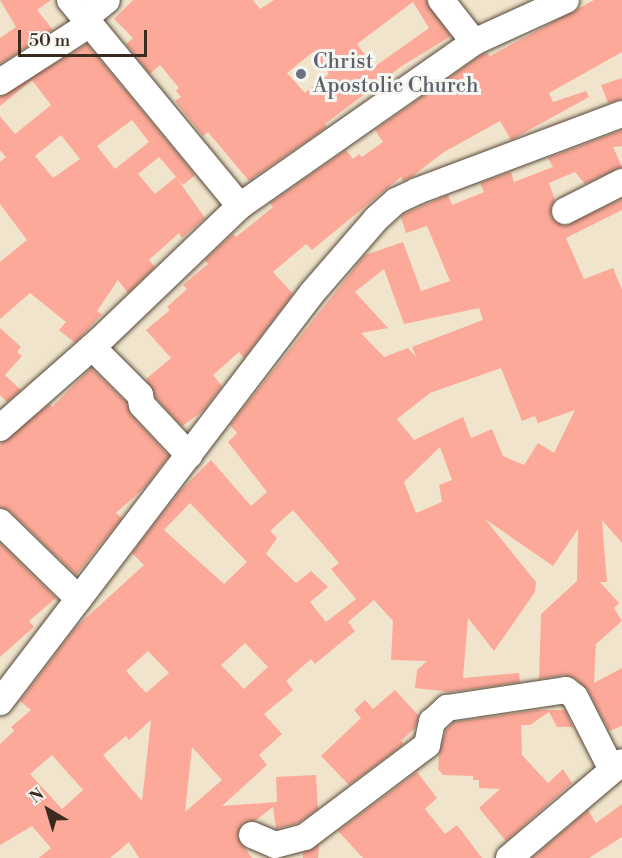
<!DOCTYPE html>
<html>
<head>
<meta charset="utf-8">
<style>
  body { margin:0 }
  #map { position:relative; width:622px; height:858px; overflow:hidden; background:#f0e5cc; font-family:"Libre Bodoni",serif }
  div>[style] { position:absolute }
  .building>* { inset:0; background:#fca999 }
  .roads { filter:drop-shadow(0 0 2px #564638) drop-shadow(0 0 2px #564638) }
  .minor>* { height:26px; margin:-13px; padding:0 13px; transform-origin:13px; border-radius:13px; background:#fff }
  .dots>* { width:16px; height:16px; translate:-50% -50%; box-sizing:border-box; border:3px solid #f6f6f2; border-radius:50% }
  span { translate:-50% -50%; white-space:nowrap; text-align:center; line-height:1.15; -webkit-text-stroke:6px #f6f6f2; paint-order:stroke }
  .worship-label { font-size:21px; color:#5b616d }
  .left { translate:0 -50%; text-align:left }
  .north { position:absolute; left:18px; top:780px; width:60px; height:60px; -webkit-text-stroke:4px #f6f6f2; paint-order:stroke; rotate:322deg; font-size:16px; font-weight:700; line-height:24px; text-align:center; color:#3b2a1e }
  .north::after { content:''; display:block; margin:auto; width:21px; height:27px; background:#3b2a1e; clip-path:polygon(50% 0,100% 100%,50% 72%,0 100%) }
  .scale { position:absolute; left:18px; top:30px; width:129px; height:27px; box-sizing:border-box; border:3px solid #3b2a1e; border-top:0; padding-left:8px; font-size:18px; line-height:21px; white-space:nowrap; color:#3b2a1e; -webkit-text-stroke:4px #f6f6f2; paint-order:stroke }
</style>
</head>
<body>
<div id="map">
  <div class="building">
    <div style="clip-path:polygon(0 0,51px 0,37px 10px,53px 30px,0 64px,0 38px,16px 27px)"></div>
    <div style="clip-path:polygon(evenodd,133px 0,253px 0,260px 9px,274px 0,426px 0,451px 36px,402px 66px,325px 124px,327px 127px,249px 181px,208px 132px,203px 136px,175px 101px,181px 97px,176px 91px,179px 88px,160px 65px,150px 74px,126px 44px,133px 38px,114px 19px,133px 0,413px 2px,429px 28px,374px 67px,357px 44px,413px 2px,133px 0,313px 52px,329px 74px,305px 93px,287px 73px,313px 52px)"></div>
    <div style="clip-path:polygon(594px 0,622px 0,622px 52px,549px 93px,553px 102px,586px 91px,589px 97px,511px 140px,500px 121px,444px 152px,410px 178px,403px 181px,401px 177px,312px 250px,306px 244px,273px 272px,293px 294px,244px 358px,239px 352px,213px 375px,222px 386px,203px 411px,182px 426px,156px 398px,146px 379px,171px 358px,146px 330px,170px 310px,167px 307px,187px 289px,183px 285px,208px 264px,205px 260px,233px 234px,236px 237px,273px 207px,270px 203px,346px 150px,353px 159px,359px 154px,362px 157px,383px 142px,375px 130px,481px 55px,487px 53px,490px 56px)"></div>
    <div style="clip-path:polygon(evenodd,87px 44px,195px 175px,183px 185px,159px 157px,138px 174px,155px 194px,176px 177px,205px 218px,182px 238px,179px 233px,149px 260px,155px 267px,128px 293px,118px 280px,97px 311px,102px 314px,75px 343px,59px 330px,66px 322px,30px 293px,0 319px,0 262px,27px 240px,0 204px,0 162px,6px 157px,0 150px,0 116px,15px 134px,51px 105px,32px 80px,0 106px,0 97px,87px 44px,132px 120px,149px 142px,115px 169px,97px 146px,132px 120px,87px 44px,61px 135px,80px 159px,53px 178px,35px 156px,61px 135px)"></div>
    <div style="clip-path:polygon(622px 78px,622px 99px,608px 103px,601px 85px)"></div>
    <div style="clip-path:polygon(evenodd,622px 130px,622px 146px,613px 147px,622px 167px,585px 184px,575px 172px,549px 183px,555px 200px,551px 217px,564px 226px,622px 199px,622px 210px,566px 238px,584px 279px,613px 268px,622px 290px,622px 543px,602px 520px,607px 582px,600px 582px,619px 603px,614px 608px,622px 621px,596px 644px,594px 683px,622px 668px,622px 726px,609px 731px,588px 690px,575px 678px,564px 675px,539px 679px,541px 614px,577px 581px,578px 529px,553px 566px,485px 519px,536px 582px,535px 592px,494px 651px,468px 618px,463px 678px,519px 673px,520px 682px,451px 692px,415px 688px,417px 670px,427px 661px,391px 660px,393px 621px,374px 600px,348px 622px,355px 631px,315px 664px,311px 659px,286px 681px,293px 690px,264px 714px,282px 734px,259px 755px,267px 765px,222px 806px,277px 802px,276px 777px,316px 775px,318px 809px,298px 823px,276px 829px,273px 807px,255px 821px,243px 823px,237px 837px,252px 858px,139px 858px,129px 842px,110px 858px,39px 858px,51px 848px,32px 826px,0 845px,0 744px,14px 731px,11px 727px,31px 710px,20px 701px,76px 627px,144px 565px,132px 553px,181px 490px,211px 460px,251px 506px,267px 492px,228px 442px,237px 433px,230px 425px,365px 255px,403px 242px,421px 291px,450px 281px,427px 226px,406px 233px,401px 217px,404px 214px,448px 195px,452px 205px,484px 192px,480px 183px,511px 172px,514px 182px,553px 167px,548px 158px,622px 130px,384px 269px,404px 324px,479px 308px,483px 320px,412px 347px,416px 357px,408px 348px,384px 357px,361px 333px,388px 328px,355px 292px,384px 269px,622px 130px,501px 368px,522px 421px,535px 416px,538px 423px,575px 410px,554px 453px,538px 443px,524px 465px,503px 456px,492px 429px,471px 438px,463px 417px,414px 440px,397px 419px,430px 393px,501px 368px,622px 130px,440px 447px,452px 480px,439px 485px,442px 502px,416px 513px,404px 482px,440px 447px,622px 130px,190px 503px,247px 562px,224px 584px,164px 530px,190px 503px,622px 130px,293px 510px,339px 563px,331px 569px,356px 599px,326px 622px,310px 602px,328px 587px,311px 571px,296px 583px,266px 554px,277px 538px,270px 531px,293px 510px,622px 130px,245px 643px,268px 667px,244px 689px,221px 665px,245px 643px,622px 130px,148px 651px,169px 673px,146px 693px,126px 671px,148px 651px,622px 130px,151px 720px,142px 801px,103px 755px,126px 736px,129px 740px,151px 720px,622px 130px,192px 747px,222px 780px,185px 812px,192px 747px,622px 130px,52px 755px,83px 790px,62px 809px,30px 774px,52px 755px)"></div>
    <div style="clip-path:polygon(0 328px,21px 347px,17px 352px,22px 356px,5px 375px,21px 390px,7px 402px,0 395px)"></div>
    <div style="clip-path:polygon(91px 368px,126px 402px,131px 415px,169px 456px,145px 487px,116px 513px,122px 518px,76px 575px,10px 511px,0 507px,0 444px,50px 404px,52px 407px)"></div>
    <div style="clip-path:polygon(0 543px,56px 598px,29px 621px,34px 627px,0 657px)"></div>
    <div style="clip-path:polygon(395px 690px,419px 716px,415px 728px,401px 741px,404px 744px,349px 785px,321px 756px,361px 718px,354px 710px,365px 700px,373px 709px)"></div>
    <div style="clip-path:polygon(537px 710px,565px 710px,573px 727px,557px 727px,549px 712px,530px 725px,521px 725px,522px 755px,548px 783px,563px 769px,572px 783px,506px 841px,479px 808px,500px 789px,479px 788px,479px 780px,473px 780px,473px 776px,443px 775px,438px 769px,439px 753px,446px 730px,454px 722px)"></div>
    <div style="clip-path:polygon(417px 772px,437px 798px,425px 809px,445px 834px,457px 825px,482px 858px,363px 858px,338px 831px)"></div>
    <div style="clip-path:polygon(622px 804px,622px 837px,589px 858px,532px 858px,588px 810px,596px 823px)"></div>
    <div style="clip-path:polygon(319px 845px,318px 858px,303px 858px,303px 853px)"></div>
  </div>
  <div class="roads">
    <div class="minor">
      <div style="left:70px;top:0;width:267px;rotate:50.5deg"></div>
      <div style="left:441px;top:0;width:53px;rotate:51.8deg"></div>
      <div style="left:85px;top:18px;width:28px;rotate:-39deg"></div>
      <div style="left:0;top:82px;width:107px;rotate:-32.8deg"></div>
      <div style="left:565px;top:211px;width:64px;rotate:-27deg"></div>
      <div style="left:92px;top:347px;width:68px;rotate:45deg"></div>
      <div style="left:140px;top:395px;width:10px;rotate:79deg"></div>
      <div style="left:142px;top:405px;width:69px;rotate:46.8deg"></div>
      <div style="left:0;top:428px;width:132px;rotate:-41.3deg"></div>
      <div style="left:99px;top:341px;width:195px;rotate:-43.8deg"></div>
      <div style="left:240px;top:206px;width:286px;rotate:-35deg"></div>
      <div style="left:474px;top:42px;width:101px;rotate:-24.5deg"></div>
      <div style="left:0;top:522px;width:110px;rotate:44.3deg"></div>
      <div style="left:0;top:702px;width:514px;rotate:-52.66deg"></div>
      <div style="left:312px;top:293px;width:98px;rotate:-49.1deg"></div>
      <div style="left:376px;top:219px;width:27px;rotate:-42deg"></div>
      <div style="left:396px;top:201px;width:23px;rotate:-25deg"></div>
      <div style="left:417px;top:191px;width:219px;rotate:-20.6deg"></div>
      <div style="left:252px;top:835px;width:25px;rotate:23deg"></div>
      <div style="left:275px;top:845px;width:31px;rotate:-15deg"></div>
      <div style="left:305px;top:837px;width:153px;rotate:-37deg"></div>
      <div style="left:427px;top:745px;width:24px;rotate:-78deg"></div>
      <div style="left:432px;top:722px;width:21px;rotate:-43deg"></div>
      <div style="left:447px;top:708px;width:120px;rotate:-8.6deg"></div>
      <div style="left:566px;top:690px;width:11px;rotate:38deg"></div>
      <div style="left:575px;top:697px;width:82px;rotate:63.1deg"></div>
      <div style="left:509px;top:858px;width:148px;rotate:-40.3deg"></div>
    </div>
  </div>
  <div class="dots">
    <div style="left:301px;top:74px;background:#6b7280"></div>
  </div>
  <div class="worship-label">
    <span class="left" style="left:313px;top:74px">Christ<br>Apostolic Church</span>
  </div>
  <div class="north">N</div>
  <div class="scale">50 m</div>
</div>
</body>
</html>
